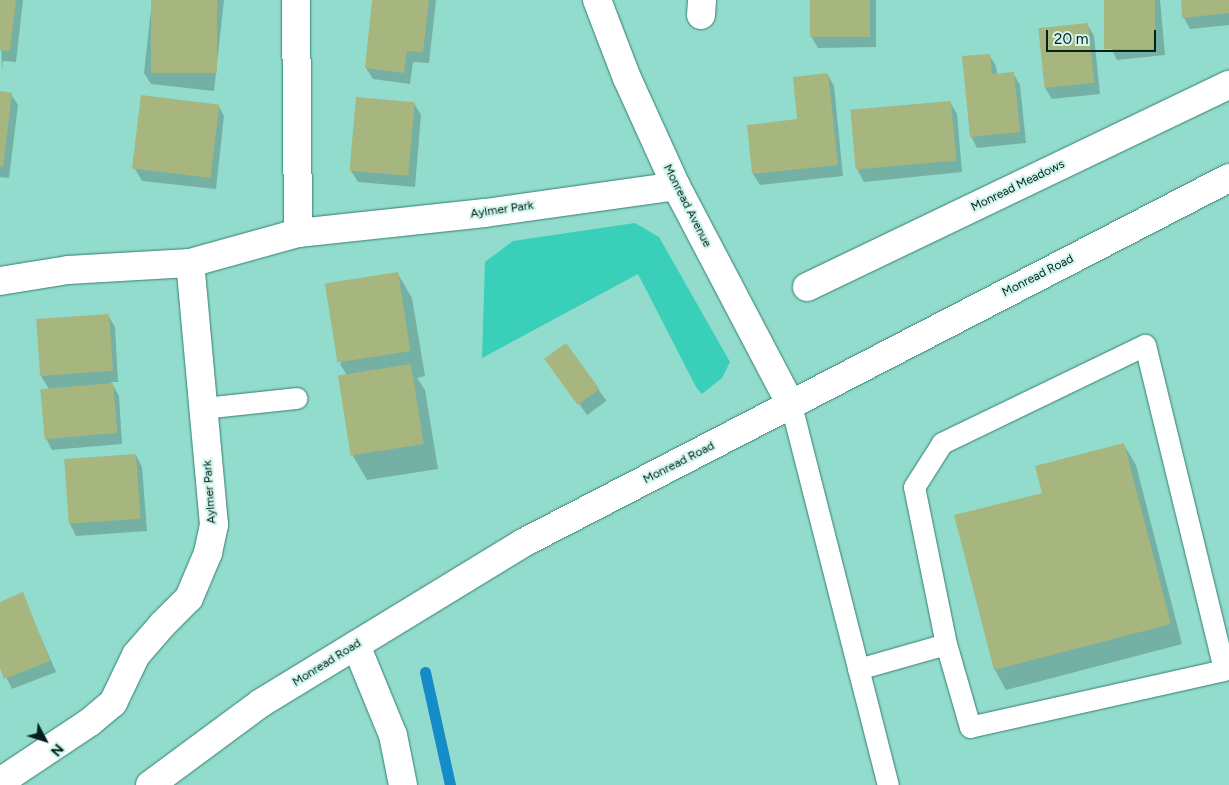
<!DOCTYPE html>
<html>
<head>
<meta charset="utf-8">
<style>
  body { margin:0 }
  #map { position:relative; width:1229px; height:785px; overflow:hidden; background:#92dccd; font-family:Figtree,sans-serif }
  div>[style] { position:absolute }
  .green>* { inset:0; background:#39cfb9 }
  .shadow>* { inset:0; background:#0003; transform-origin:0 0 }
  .stream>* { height:11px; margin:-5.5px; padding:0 5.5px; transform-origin:5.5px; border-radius:5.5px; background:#168bca }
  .building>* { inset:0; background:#a7b67f; transform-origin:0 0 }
  .roads { filter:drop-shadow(0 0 1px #347e71) drop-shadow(0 0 1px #347e71) }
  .lane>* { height:21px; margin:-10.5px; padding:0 10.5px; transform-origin:10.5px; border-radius:10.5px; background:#fff }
  .street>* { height:28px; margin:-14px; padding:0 14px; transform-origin:14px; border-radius:14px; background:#fff }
  .secondary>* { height:28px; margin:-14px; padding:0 14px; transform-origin:14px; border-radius:14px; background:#fff }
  span { translate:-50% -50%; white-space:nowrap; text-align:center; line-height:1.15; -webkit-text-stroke:4px #d1f5ed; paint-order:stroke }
  .street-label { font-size:12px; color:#02211c }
  .north { position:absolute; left:20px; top:715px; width:50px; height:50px; -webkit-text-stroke:4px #d1f5ed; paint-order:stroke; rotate:130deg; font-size:14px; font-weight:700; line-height:20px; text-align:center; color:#02211c }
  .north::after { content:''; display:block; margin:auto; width:18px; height:22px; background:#02211c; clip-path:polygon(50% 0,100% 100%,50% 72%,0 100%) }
  .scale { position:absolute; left:1046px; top:30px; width:110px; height:22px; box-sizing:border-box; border:2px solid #02211c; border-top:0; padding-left:6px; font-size:15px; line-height:18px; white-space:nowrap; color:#02211c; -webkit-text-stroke:4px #d1f5ed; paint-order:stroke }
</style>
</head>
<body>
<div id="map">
  <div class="green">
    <div style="clip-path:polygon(635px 223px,659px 237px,730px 362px,722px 378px,702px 394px,696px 387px,638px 274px,482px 358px,485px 262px,513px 241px)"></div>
  </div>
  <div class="shadow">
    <div style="clip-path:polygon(0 0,23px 0,16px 62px,3px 61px,2px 71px)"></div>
    <div style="clip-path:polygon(152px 0,224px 0,214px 91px,151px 84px,144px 73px)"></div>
    <div style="clip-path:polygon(373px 0,436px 0,429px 63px,413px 62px,410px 84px,373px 79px,366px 68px)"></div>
    <div style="clip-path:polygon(811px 0,876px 0,876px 47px,818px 48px,811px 36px)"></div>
    <div style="clip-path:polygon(1106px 0,1160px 0,1165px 55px,1117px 60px,1111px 48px)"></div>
    <div style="clip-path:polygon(1182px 0,1229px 0,1229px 25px,1190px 29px,1184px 18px)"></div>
    <div style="clip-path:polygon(1087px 24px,1094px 36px,1100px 94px,1052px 99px,1045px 88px)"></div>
    <div style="clip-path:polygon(989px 55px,996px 66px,997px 75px,1013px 73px,1020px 85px,1026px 143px,977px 148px,971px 136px)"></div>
    <div style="clip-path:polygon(828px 75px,834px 86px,843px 176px,760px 185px,753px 174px,798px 120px)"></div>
    <div style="clip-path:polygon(0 93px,11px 94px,18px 105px,9px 178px,0 177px)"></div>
    <div style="clip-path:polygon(142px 96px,218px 105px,224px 116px,216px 189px,142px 181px,135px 169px)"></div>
    <div style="clip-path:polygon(950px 102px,957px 114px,962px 172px,864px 182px,858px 171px,852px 113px)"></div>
    <div style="clip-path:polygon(414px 103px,421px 115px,415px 187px,358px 182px,351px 171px)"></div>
    <div style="clip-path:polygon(398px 274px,412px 298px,425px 376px,417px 378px,425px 390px,438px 469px,367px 480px,353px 456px,348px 377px,340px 364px)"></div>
    <div style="clip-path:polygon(108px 315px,115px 327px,118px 382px,111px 382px,119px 396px,122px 444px,52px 450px,46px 438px,49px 389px,41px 376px,37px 321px)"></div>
    <div style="left:566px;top:345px;width:69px;height:24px;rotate:54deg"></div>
    <div style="clip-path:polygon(1124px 445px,1136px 465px,1182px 644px,1006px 690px,995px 670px,1043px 494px)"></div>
    <div style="clip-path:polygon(136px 455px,142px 467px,147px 531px,76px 536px,70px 524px)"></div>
    <div style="clip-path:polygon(22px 594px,56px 672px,12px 689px,0 665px,0 603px)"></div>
  </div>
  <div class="stream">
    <div style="left:425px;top:672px;width:116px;rotate:77.5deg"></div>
  </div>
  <div class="building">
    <div style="clip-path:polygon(0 0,16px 0,10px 51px,0 50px)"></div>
    <div style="left:151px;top:0;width:66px;height:73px"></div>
    <div style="clip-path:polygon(372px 0,429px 0,423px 52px,407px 51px,404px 73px,365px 68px)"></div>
    <div style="left:810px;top:0;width:60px;height:37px"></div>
    <div style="left:1104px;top:0;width:51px;height:49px"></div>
    <div style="clip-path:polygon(1181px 0,1229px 0,1229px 13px,1182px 18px)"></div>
    <div style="left:1088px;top:23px;width:60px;height:50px;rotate:84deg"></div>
    <div style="clip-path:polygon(990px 54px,992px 74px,1014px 72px,1020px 132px,970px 137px,962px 56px)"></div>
    <div style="clip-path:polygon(828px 73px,838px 165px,752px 174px,747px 125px,797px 119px,793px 77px)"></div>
    <div style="clip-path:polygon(0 91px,12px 93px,3px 167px,0 166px)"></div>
    <div style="left:141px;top:95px;width:79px;height:74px;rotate:7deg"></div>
    <div style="left:356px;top:97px;width:59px;height:74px;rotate:5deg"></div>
    <div style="left:951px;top:101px;width:60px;height:101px;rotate:85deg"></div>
    <div style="left:398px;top:272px;width:80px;height:74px;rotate:81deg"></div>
    <div style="left:109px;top:314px;width:57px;height:73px;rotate:86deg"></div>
    <div style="left:566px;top:343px;width:57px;height:27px;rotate:54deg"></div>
    <div style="left:411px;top:364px;width:81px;height:74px;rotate:81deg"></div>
    <div style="left:113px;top:383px;width:50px;height:73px;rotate:85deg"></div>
    <div style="clip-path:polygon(1124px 443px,1171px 624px,994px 670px,954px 515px,1042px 493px,1035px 466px)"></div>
    <div style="left:136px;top:454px;width:65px;height:72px;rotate:86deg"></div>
    <div style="clip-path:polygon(23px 592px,50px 661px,4px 679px,0 668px,0 602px)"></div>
  </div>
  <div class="roads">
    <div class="lane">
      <div style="left:791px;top:405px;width:392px;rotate:75.7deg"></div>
      <div style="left:203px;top:408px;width:94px;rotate:-6.1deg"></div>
      <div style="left:858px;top:669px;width:91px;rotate:-15.9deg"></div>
      <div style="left:946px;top:644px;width:160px;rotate:-101.5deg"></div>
      <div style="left:914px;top:487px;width:52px;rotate:-57.5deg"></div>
      <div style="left:942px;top:443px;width:225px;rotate:-25.8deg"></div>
      <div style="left:1145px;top:345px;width:334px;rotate:76.3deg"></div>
      <div style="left:1224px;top:670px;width:260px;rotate:167.4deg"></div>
      <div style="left:970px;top:727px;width:86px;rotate:-106.1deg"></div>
    </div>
    <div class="street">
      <div style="left:296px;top:0;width:233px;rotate:89.5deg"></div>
      <div style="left:597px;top:0;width:84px;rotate:69deg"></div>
      <div style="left:627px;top:78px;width:119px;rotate:65.6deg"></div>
      <div style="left:676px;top:186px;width:247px;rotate:62.3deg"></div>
      <div style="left:701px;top:15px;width:15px;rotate:-86deg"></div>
      <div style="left:0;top:281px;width:69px;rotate:-9.2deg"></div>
      <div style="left:68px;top:270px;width:122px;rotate:-3.3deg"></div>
      <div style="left:190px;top:263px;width:112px;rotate:-15.5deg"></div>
      <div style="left:298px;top:233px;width:188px;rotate:-6.1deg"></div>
      <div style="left:485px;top:213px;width:193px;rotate:-8deg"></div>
      <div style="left:807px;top:287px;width:468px;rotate:-25.6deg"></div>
      <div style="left:356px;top:645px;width:97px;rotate:67.7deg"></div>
      <div style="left:393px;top:735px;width:51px;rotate:78.7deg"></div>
      <div style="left:0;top:782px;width:108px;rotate:-33.7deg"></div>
      <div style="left:90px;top:722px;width:30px;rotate:-40deg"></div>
      <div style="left:113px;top:703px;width:53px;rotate:-64.4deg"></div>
      <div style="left:136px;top:655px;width:40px;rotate:-49deg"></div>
      <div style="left:162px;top:625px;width:38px;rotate:-45deg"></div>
      <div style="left:189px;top:598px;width:49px;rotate:-67.1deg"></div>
      <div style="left:208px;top:553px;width:29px;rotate:-78deg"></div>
      <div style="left:214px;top:525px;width:263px;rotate:-95.2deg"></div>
    </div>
    <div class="secondary">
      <div style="left:150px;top:785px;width:138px;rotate:-36.5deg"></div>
      <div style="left:261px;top:703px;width:307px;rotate:-31.4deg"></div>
      <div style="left:523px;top:543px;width:795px;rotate:-27.34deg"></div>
    </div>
  </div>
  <div class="street-label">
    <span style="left:1018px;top:186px;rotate:-26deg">Monread Meadows</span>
    <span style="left:687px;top:206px;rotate:63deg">Monread Avenue</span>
    <span style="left:502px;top:210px;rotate:-8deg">Aylmer Park</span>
    <span style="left:1038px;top:276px;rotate:-27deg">Monread Road</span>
    <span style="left:679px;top:463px;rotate:-27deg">Monread Road</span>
    <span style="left:210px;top:492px;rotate:-94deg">Aylmer Park</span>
    <span style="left:327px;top:663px;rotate:-32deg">Monread Road</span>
  </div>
  <div class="north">N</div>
  <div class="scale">20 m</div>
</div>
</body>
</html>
